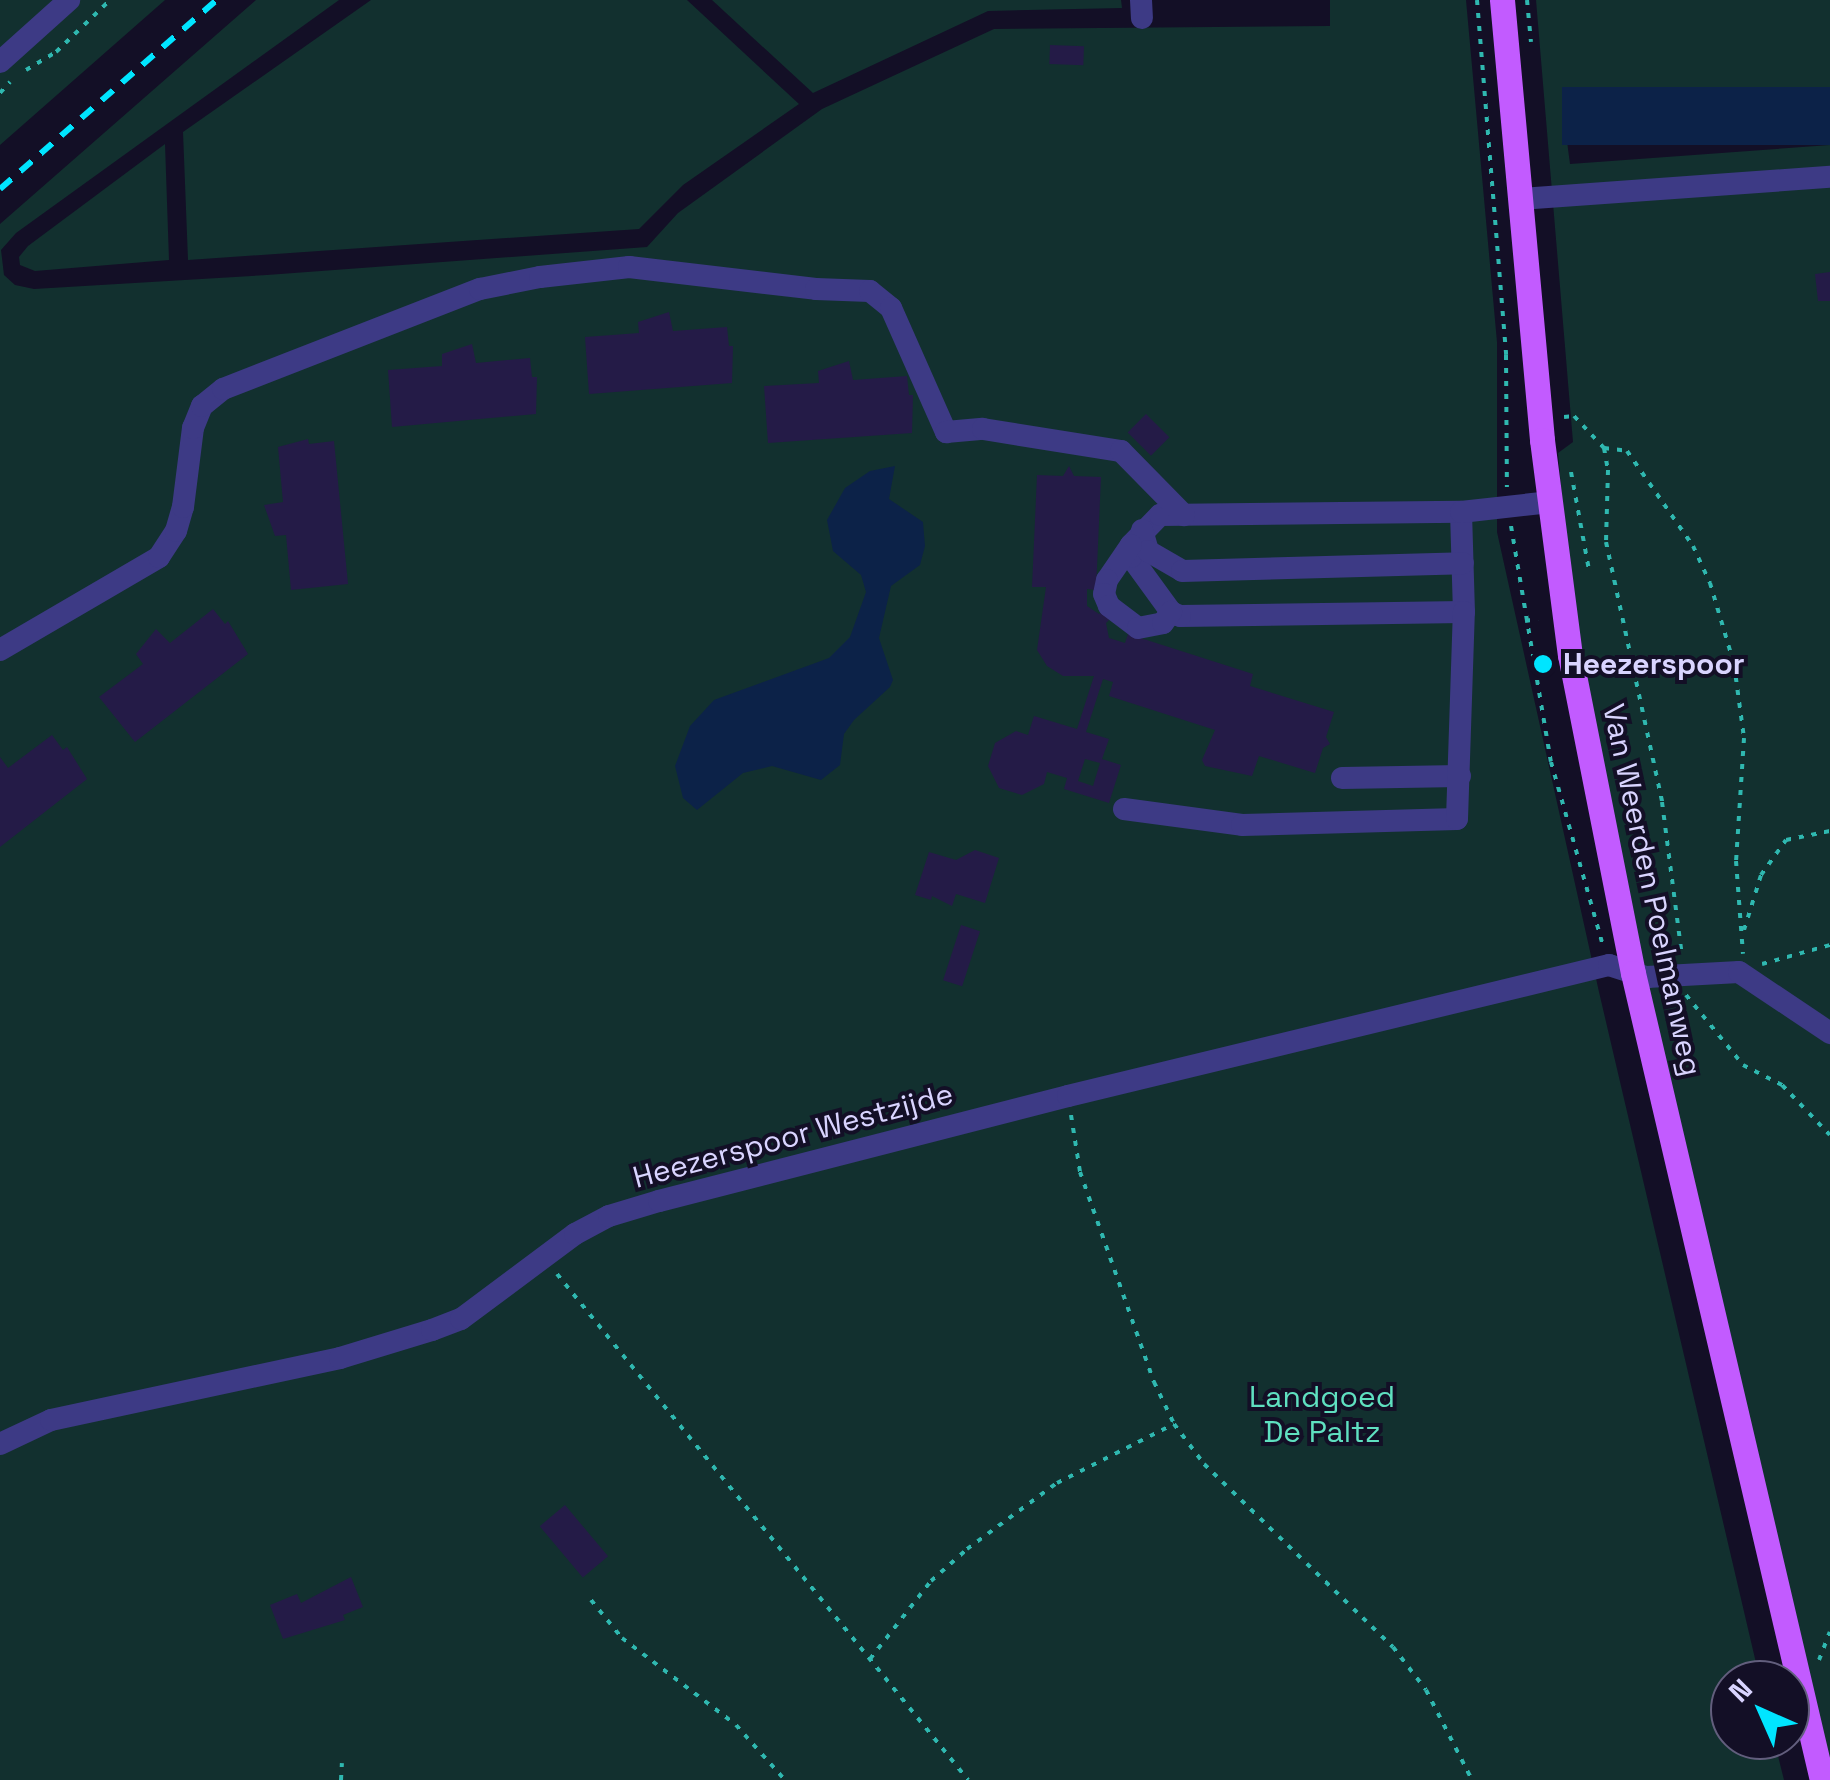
<!DOCTYPE html>
<html>
<head>
<meta charset="utf-8">
<style>
  body { margin:0 }
  #map { position:relative; width:1830px; height:1780px; overflow:hidden; background:#130f26; font-family:"Space Grotesk",sans-serif }
  div>[style] { position:absolute }
  .green>* { inset:0; background:#12302f }
  .water>* { inset:0; background:#0c2248; transform-origin:0 0 }
  .building>* { inset:0; background:#241b47; transform-origin:0 0 }
  .path>* { height:4px; margin-top:-2px; transform-origin:0; background:repeating-linear-gradient(90deg,#2fb8b0 0 5px,transparent 0 13px) }
  .minor>* { height:22px; margin:-11px; padding:0 11px; transform-origin:11px; border-radius:11px; background:#3d3a85 }
  .major>* { height:25px; margin:-12.5px; padding:0 12.5px; transform-origin:12.5px; border-radius:12.5px; background:#c25bff }
  .rail>* { height:6px; margin-top:-3px; transform-origin:0; background:repeating-linear-gradient(90deg,#00e5ff 0 15px,transparent 0 27px) }
  .dots>* { width:28px; height:28px; translate:-50% -50%; box-sizing:border-box; border:5px solid #130f26; border-radius:50% }
  span { translate:-50% -50%; white-space:nowrap; text-align:center; line-height:1.15; -webkit-text-stroke:8px #130f26; paint-order:stroke }
  .poi-label { font-size:30px; color:#d9d4ff; font-weight:700 }
  .left { translate:0 -50%; text-align:left }
  .street-label { font-size:30px; color:#d9d4ff }
  .park-label { font-size:30px; color:#5fe0c0 }
  .north { position:absolute; left:1710px; top:1660px; width:100px; height:100px; box-sizing:border-box; background:#130f26; border:2px solid #625e7d; border-radius:50%; rotate:315deg; font-size:28px; font-weight:700; line-height:40px; text-align:center; color:#d9d4ff }
  .north::after { content:''; display:block; margin:auto; width:35px; height:45px; background:#00e5ff; clip-path:polygon(50% 0,100% 100%,50% 72%,0 100%) }
</style>
</head>
<body>
<div id="map">
  <div class="green">
    <div style="clip-path:polygon(0 0,165px 0,0 145px)"></div>
    <div style="clip-path:polygon(256px 0,339px 0,16px 233px,1px 250px,4px 275px,15px 285px,34px 289px,267px 275px,647px 247px,678px 213px,822px 109px,994px 29px,1330px 26px,1330px 0,1466px 0,1497px 342px,1497px 532px,1599px 992px,1760px 1680px,1730px 1680px,1730px 1740px,1774px 1740px,1784px 1780px,0 1780px,0 224px)"></div>
    <div style="clip-path:polygon(371px 0,687px 0,799px 104px,683px 185px,639px 229px,188px 260px,183px 132px)"></div>
    <div style="clip-path:polygon(712px 0,1121px 0,1122px 8px,988px 11px,813px 93px)"></div>
    <div style="clip-path:polygon(1536px 0,1830px 0,1830px 87px,1563px 111px,1570px 164px,1830px 145px,1830px 1780px,1578px 680px,1558px 453px,1573px 442px)"></div>
    <div style="clip-path:polygon(165px 144px,169px 260px,35px 271px,20px 265px,19px 257px,28px 246px)"></div>
  </div>
  <div class="water">
    <div style="left:1830px;top:87px;width:58px;height:268px;rotate:90deg"></div>
    <div style="clip-path:polygon(895px 466px,889px 499px,923px 522px,925px 546px,920px 565px,891px 586px,879px 638px,893px 680px,890px 687px,854px 720px,844px 734px,840px 765px,821px 780px,772px 766px,743px 773px,697px 810px,683px 798px,675px 766px,690px 726px,714px 700px,829px 658px,850px 637px,866px 592px,861px 575px,833px 551px,827px 520px,845px 488px,870px 471px)"></div>
  </div>
  <div class="building">
    <div style="left:1050px;top:45px;width:34px;height:19px;rotate:2deg"></div>
    <div style="clip-path:polygon(1830px 272px,1830px 301px,1818px 301px,1815px 274px)"></div>
    <div style="clip-path:polygon(669px 312px,673px 331px,727px 327px,729px 346px,733px 346px,732px 383px,589px 394px,585px 337px,639px 333px,638px 322px)"></div>
    <div style="clip-path:polygon(472px 344px,476px 363px,530px 358px,532px 377px,537px 377px,536px 414px,392px 427px,388px 370px,442px 366px,442px 354px)"></div>
    <div style="clip-path:polygon(849px 361px,853px 380px,907px 376px,909px 395px,913px 395px,912px 433px,768px 443px,764px 386px,819px 383px,818px 371px)"></div>
    <div style="left:1146px;top:414px;width:33px;height:26px;rotate:45deg"></div>
    <div style="clip-path:polygon(308px 439px,309px 444px,334px 441px,348px 584px,291px 590px,286px 535px,275px 536px,264px 505px,283px 502px,278px 447px)"></div>
    <div style="clip-path:polygon(evenodd,1069px 466px,1074px 476px,1101px 477px,1096px 590px,1087px 589px,1087px 606px,1099px 614px,1103px 612px,1109px 620px,1106px 623px,1109px 638px,1125px 643px,1128px 634px,1253px 674px,1250px 686px,1334px 712px,1326px 737px,1330px 744px,1323px 748px,1315px 773px,1259px 756px,1252px 776px,1205px 766px,1202px 760px,1215px 730px,1109px 696px,1113px 682px,1103px 679px,1086px 732px,1109px 739px,1102px 759px,1121px 765px,1109px 803px,1064px 789px,1067px 778px,1047px 772px,1044px 784px,1022px 795px,999px 788px,988px 766px,995px 743px,1016px 731px,1028px 735px,1034px 716px,1077px 729px,1094px 676px,1063px 676px,1047px 666px,1037px 650px,1046px 587px,1032px 587px,1037px 475px,1063px 476px,1069px 466px,1085px 759px,1100px 763px,1093px 786px,1078px 781px,1085px 759px)"></div>
    <div style="clip-path:polygon(213px 609px,225px 624px,228px 621px,248px 654px,135px 742px,99px 697px,143px 664px,136px 654px,156px 629px,170px 643px)"></div>
    <div style="clip-path:polygon(52px 735px,63px 750px,67px 747px,87px 779px,0 847px,0 757px,8px 768px)"></div>
    <div style="clip-path:polygon(975px 850px,999px 858px,985px 903px,956px 894px,952px 906px,932px 896px,931px 900px,915px 895px,929px 852px,956px 860px)"></div>
    <div style="left:961px;top:925px;width:20px;height:58px;rotate:18deg"></div>
    <div style="left:565px;top:1505px;width:67px;height:33px;rotate:50deg"></div>
    <div style="clip-path:polygon(351px 1577px,363px 1607px,343px 1615px,345px 1620px,283px 1639px,270px 1605px,297px 1594px,301px 1603px)"></div>
  </div>
  <div class="path">
    <div style="left:1477px;top:0;width:356px;rotate:85.3deg"></div>
    <div style="left:1506px;top:355px;width:132px;rotate:89.6deg"></div>
    <div style="left:1527px;top:0;width:42px;rotate:84.6deg"></div>
    <div style="left:26px;top:70px;width:35px;rotate:-31deg"></div>
    <div style="left:56px;top:52px;width:75px;rotate:-43.9deg"></div>
    <div style="left:0;top:93px;width:15px;rotate:-48deg"></div>
    <div style="left:1564px;top:417px;width:10px;rotate:-6deg"></div>
    <div style="left:1574px;top:416px;width:44px;rotate:46.8deg"></div>
    <div style="left:1604px;top:448px;width:22px;rotate:80deg"></div>
    <div style="left:1608px;top:470px;width:72px;rotate:91.6deg"></div>
    <div style="left:1606px;top:542px;width:266px;rotate:77.8deg"></div>
    <div style="left:1662px;top:802px;width:155px;rotate:82.6deg"></div>
    <div style="left:1604px;top:448px;width:23px;rotate:7deg"></div>
    <div style="left:1627px;top:451px;width:116px;rotate:55.2deg"></div>
    <div style="left:1693px;top:546px;width:41px;rotate:65.3deg"></div>
    <div style="left:1710px;top:583px;width:84px;rotate:73.5deg"></div>
    <div style="left:1734px;top:664px;width:75px;rotate:82.3deg"></div>
    <div style="left:1744px;top:738px;width:123px;rotate:93.7deg"></div>
    <div style="left:1736px;top:861px;width:93px;rotate:85.7deg"></div>
    <div style="left:1571px;top:472px;width:100px;rotate:79.6deg"></div>
    <div style="left:1511px;top:526px;width:239px;rotate:80.4deg"></div>
    <div style="left:1551px;top:762px;width:191px;rotate:74.2deg"></div>
    <div style="left:1525px;top:621px;width:13px;rotate:-9deg"></div>
    <div style="left:1744px;top:930px;width:58px;rotate:-72.8deg"></div>
    <div style="left:1761px;top:875px;width:43px;rotate:-54.5deg"></div>
    <div style="left:1786px;top:840px;width:45px;rotate:-11.6deg"></div>
    <div style="left:1762px;top:964px;width:71px;rotate:-15.6deg"></div>
    <div style="left:1686px;top:995px;width:90px;rotate:50.8deg"></div>
    <div style="left:1743px;top:1065px;width:44px;rotate:27.1deg"></div>
    <div style="left:1782px;top:1085px;width:69px;rotate:46.2deg"></div>
    <div style="left:1071px;top:1115px;width:58px;rotate:81deg"></div>
    <div style="left:1080px;top:1172px;width:223px;rotate:70.6deg"></div>
    <div style="left:1154px;top:1382px;width:47px;rotate:64.5deg"></div>
    <div style="left:1174px;top:1424px;width:50px;rotate:53.1deg"></div>
    <div style="left:1204px;top:1464px;width:263px;rotate:44.1deg"></div>
    <div style="left:1393px;top:1647px;width:54px;rotate:52.5deg"></div>
    <div style="left:1426px;top:1690px;width:101px;rotate:62.9deg"></div>
    <div style="left:557px;top:1274px;width:652px;rotate:50.91deg"></div>
    <div style="left:591px;top:1600px;width:49px;rotate:50.8deg"></div>
    <div style="left:622px;top:1638px;width:143px;rotate:37.3deg"></div>
    <div style="left:736px;top:1725px;width:74px;rotate:48.3deg"></div>
    <div style="left:870px;top:1659px;width:99px;rotate:-52deg"></div>
    <div style="left:931px;top:1581px;width:48px;rotate:-41.6deg"></div>
    <div style="left:967px;top:1549px;width:112px;rotate:-36.3deg"></div>
    <div style="left:1057px;top:1483px;width:131px;rotate:-26.8deg"></div>
    <div style="left:1819px;top:1660px;width:30px;rotate:-69deg"></div>
    <div style="left:341px;top:1780px;width:17px;rotate:-87deg"></div>
  </div>
  <div class="minor">
    <div style="left:1141px;top:0;width:18px;rotate:87deg"></div>
    <div style="left:0;top:62px;width:93px;rotate:-41.9deg"></div>
    <div style="left:1520px;top:199px;width:311px;rotate:-4.1deg"></div>
    <div style="left:1461px;top:512px;width:100px;rotate:88.3deg"></div>
    <div style="left:1464px;top:612px;width:284px;rotate:179.2deg"></div>
    <div style="left:1180px;top:616px;width:10px;rotate:-156deg"></div>
    <div style="left:1171px;top:612px;width:68px;rotate:-126deg"></div>
    <div style="left:1131px;top:557px;width:12px;rotate:-90deg"></div>
    <div style="left:1131px;top:545px;width:42px;rotate:-46deg"></div>
    <div style="left:1160px;top:515px;width:301px;rotate:-0.6deg"></div>
    <div style="left:1461px;top:512px;width:90px;rotate:-6.4deg"></div>
    <div style="left:1142px;top:530px;width:22px;rotate:74deg"></div>
    <div style="left:1148px;top:551px;width:39px;rotate:30deg"></div>
    <div style="left:1182px;top:571px;width:281px;rotate:-1.6deg"></div>
    <div style="left:1131px;top:545px;width:42px;rotate:124.4deg"></div>
    <div style="left:1107px;top:580px;width:14px;rotate:102deg"></div>
    <div style="left:1104px;top:594px;width:13px;rotate:67deg"></div>
    <div style="left:1109px;top:606px;width:36px;rotate:37deg"></div>
    <div style="left:1138px;top:628px;width:25px;rotate:-11deg"></div>
    <div style="left:1163px;top:623px;width:14px;rotate:-54deg"></div>
    <div style="left:0;top:650px;width:184px;rotate:-30.3deg"></div>
    <div style="left:159px;top:557px;width:31px;rotate:-57deg"></div>
    <div style="left:176px;top:531px;width:25px;rotate:-74deg"></div>
    <div style="left:183px;top:507px;width:80px;rotate:-82.8deg"></div>
    <div style="left:193px;top:428px;width:24px;rotate:-68deg"></div>
    <div style="left:202px;top:406px;width:27px;rotate:-39deg"></div>
    <div style="left:223px;top:389px;width:276px;rotate:-21.3deg"></div>
    <div style="left:480px;top:289px;width:61px;rotate:-11.3deg"></div>
    <div style="left:540px;top:277px;width:90px;rotate:-6.4deg"></div>
    <div style="left:629px;top:267px;width:188px;rotate:6.7deg"></div>
    <div style="left:816px;top:289px;width:54px;rotate:2.1deg"></div>
    <div style="left:870px;top:291px;width:27px;rotate:39deg"></div>
    <div style="left:891px;top:308px;width:136px;rotate:66.1deg"></div>
    <div style="left:946px;top:432px;width:37px;rotate:-5deg"></div>
    <div style="left:983px;top:429px;width:140px;rotate:9.1deg"></div>
    <div style="left:1121px;top:451px;width:90px;rotate:45.5deg"></div>
    <div style="left:1342px;top:778px;width:118px;rotate:-1deg"></div>
    <div style="left:1124px;top:809px;width:119px;rotate:7.7deg"></div>
    <div style="left:1242px;top:825px;width:215px;rotate:-1.6deg"></div>
    <div style="left:1457px;top:819px;width:207px;rotate:-88.1deg"></div>
    <div style="left:0;top:1444px;width:56px;rotate:-25.2deg"></div>
    <div style="left:51px;top:1420px;width:296px;rotate:-12.1deg"></div>
    <div style="left:340px;top:1358px;width:96px;rotate:-16.9deg"></div>
    <div style="left:432px;top:1330px;width:31px;rotate:-21deg"></div>
    <div style="left:461px;top:1319px;width:142px;rotate:-36.7deg"></div>
    <div style="left:575px;top:1234px;width:38px;rotate:-28deg"></div>
    <div style="left:609px;top:1216px;width:52px;rotate:-16.7deg"></div>
    <div style="left:659px;top:1201px;width:422px;rotate:-14.4deg"></div>
    <div style="left:1068px;top:1096px;width:557px;rotate:-13.61deg"></div>
    <div style="left:1609px;top:965px;width:40px;rotate:18deg"></div>
    <div style="left:1647px;top:977px;width:92px;rotate:-3.1deg"></div>
    <div style="left:1739px;top:972px;width:110px;rotate:33.8deg"></div>
  </div>
  <div class="major">
    <div style="left:1502px;top:0;width:442px;rotate:84.8deg"></div>
    <div style="left:1542px;top:440px;width:217px;rotate:82.6deg"></div>
    <div style="left:1570px;top:655px;width:324px;rotate:78.8deg"></div>
    <div style="left:1633px;top:973px;width:829px;rotate:76.82deg"></div>
  </div>
  <div class="rail">
    <div style="left:0;top:189px;width:288px;rotate:-41.1deg"></div>
  </div>
  <div class="dots">
    <div style="left:1543px;top:664px;background:#00e5ff"></div>
  </div>
  <div class="poi-label">
    <span class="left" style="left:1563px;top:664px">Heezerspoor</span>
  </div>
  <div class="street-label">
    <span style="left:1652px;top:890px;rotate:78deg">Van Weerden Poelmanweg</span>
    <span style="left:793px;top:1136px;rotate:-15deg">Heezerspoor Westzijde</span>
  </div>
  <div class="park-label">
    <span style="left:1322px;top:1414px">Landgoed<br>De Paltz</span>
  </div>
  <div class="north">N</div>
</div>
</body>
</html>
